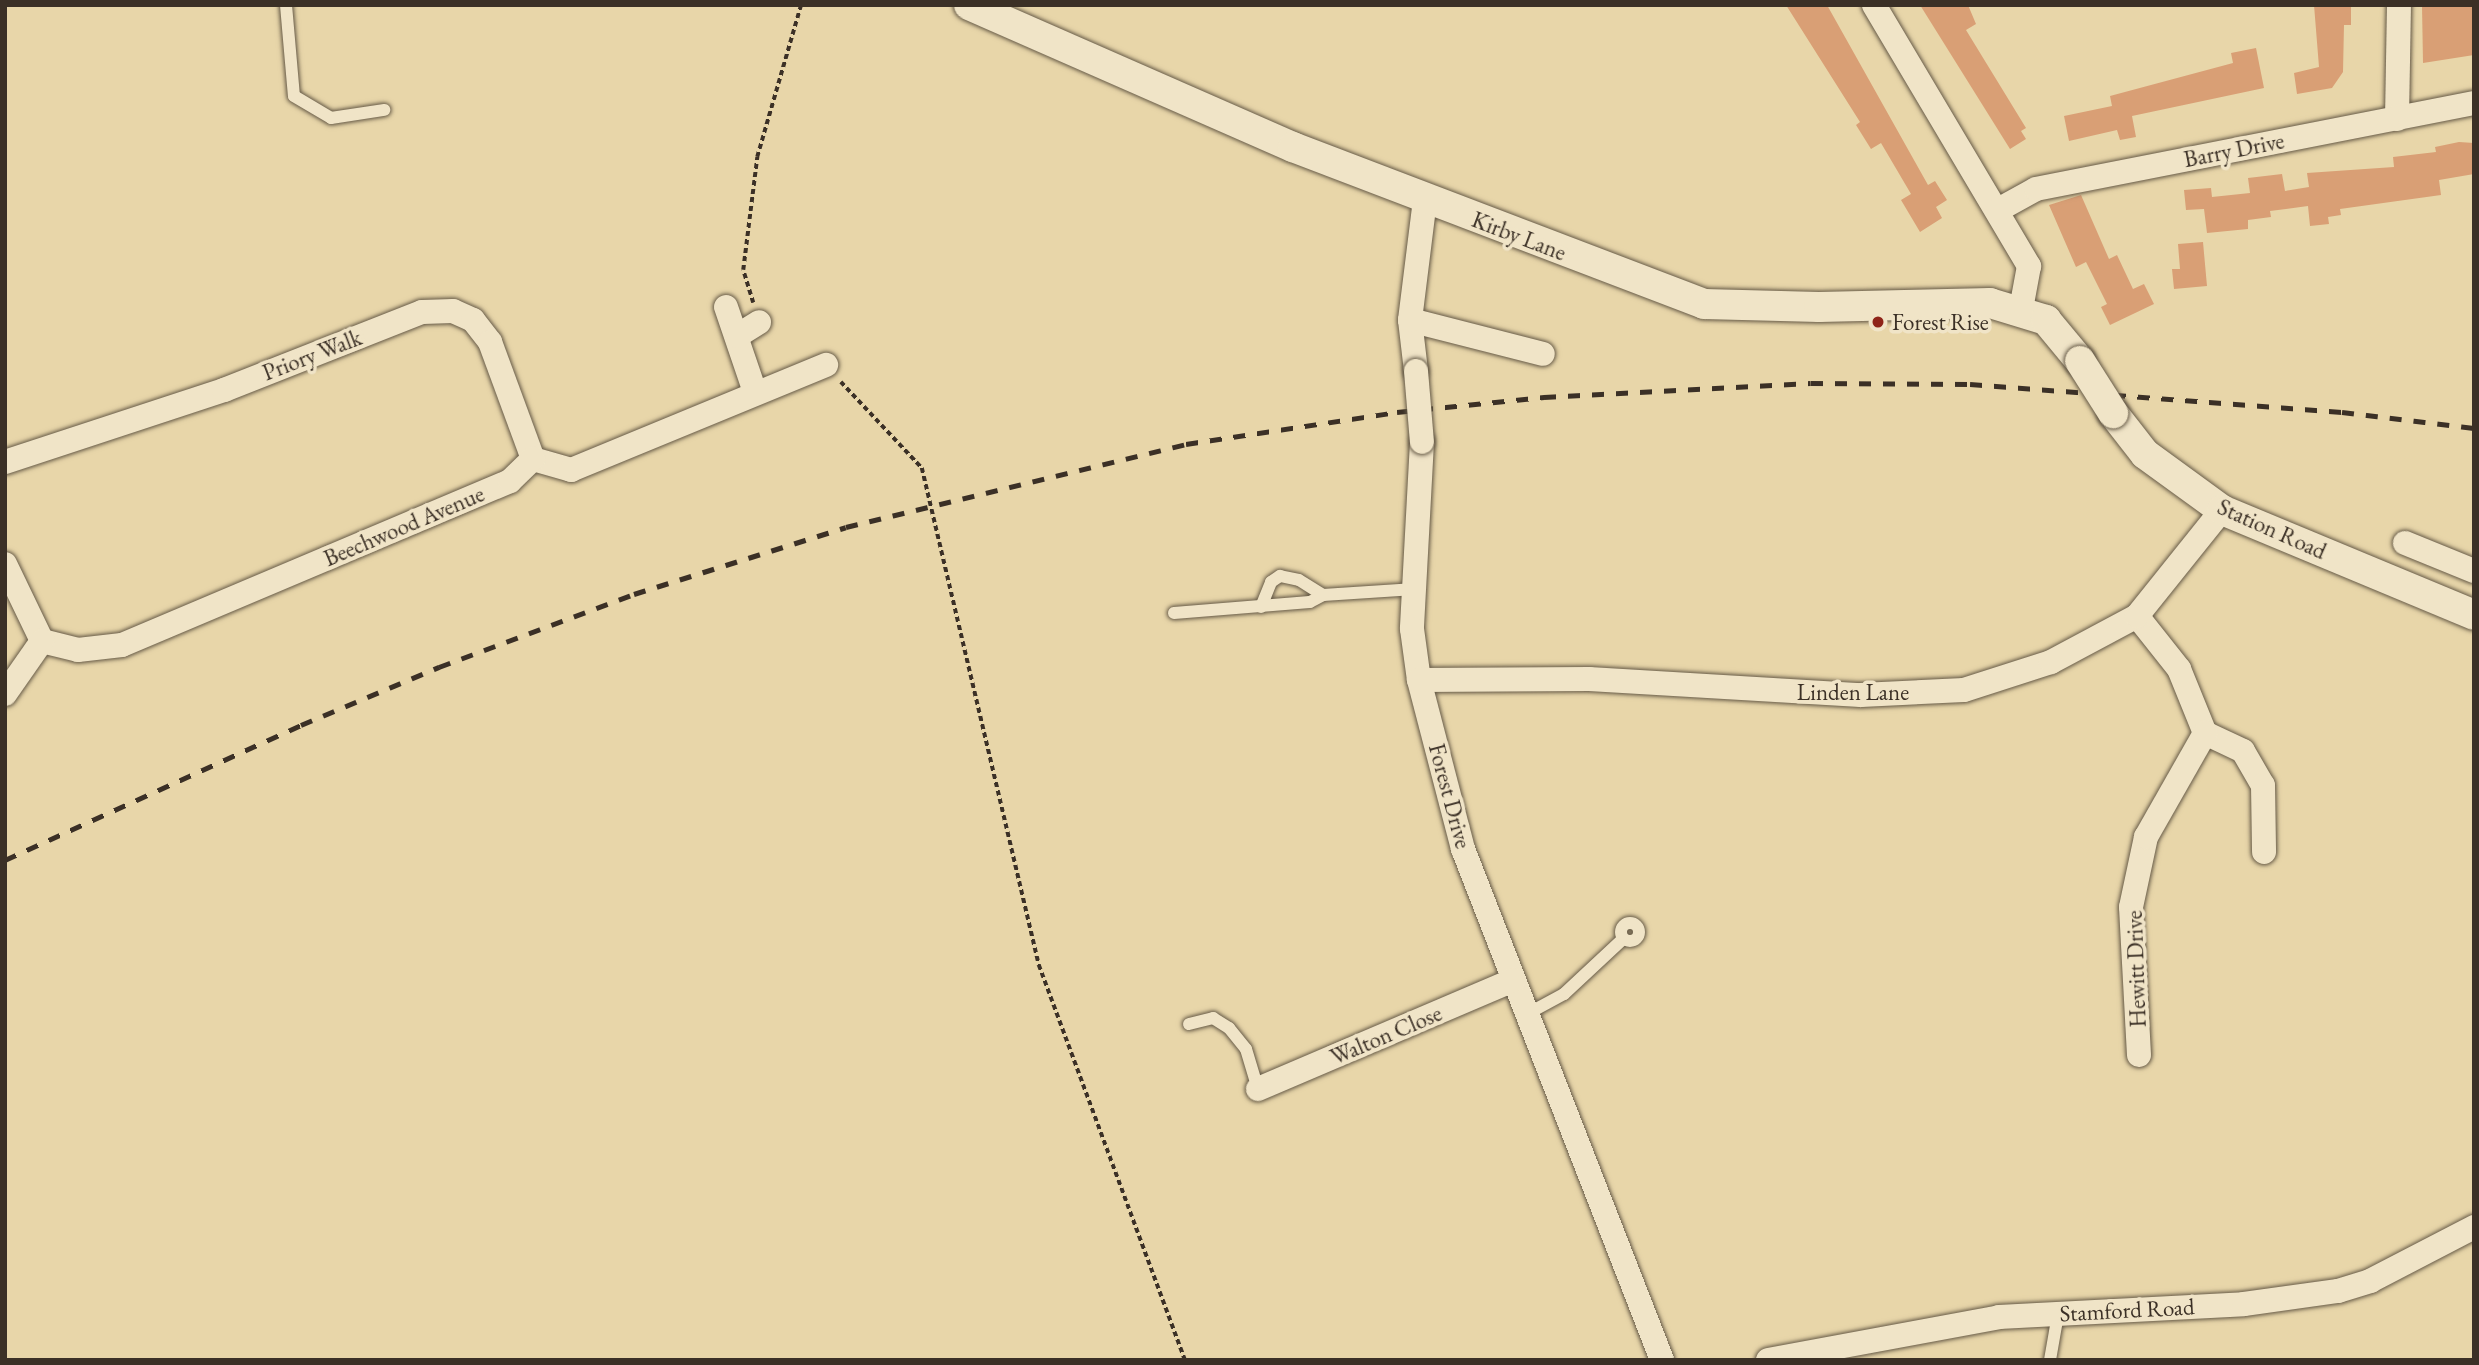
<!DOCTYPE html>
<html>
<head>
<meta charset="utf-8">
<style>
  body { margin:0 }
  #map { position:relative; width:2479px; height:1365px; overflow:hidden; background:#e8d6a9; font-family:"EB Garamond",serif }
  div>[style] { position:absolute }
  .building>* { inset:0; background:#d99f75 }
  .path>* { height:3.5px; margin-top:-1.75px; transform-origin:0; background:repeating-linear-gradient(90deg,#3b3026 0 5px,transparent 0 8.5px) }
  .roads { filter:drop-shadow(0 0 2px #665a47) drop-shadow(0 0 2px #665a47) }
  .service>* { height:12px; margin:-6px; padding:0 6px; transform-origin:6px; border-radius:6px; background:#f0e4c7 }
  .service>.ring { margin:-6px; padding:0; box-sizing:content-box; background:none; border:12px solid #f0e4c7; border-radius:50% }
  .minor>* { height:24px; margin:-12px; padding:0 12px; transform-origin:12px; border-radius:12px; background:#f0e4c7 }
  .tertiary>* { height:30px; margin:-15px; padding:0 15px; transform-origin:15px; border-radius:15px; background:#f0e4c7 }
  .rail>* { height:5px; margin-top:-2.5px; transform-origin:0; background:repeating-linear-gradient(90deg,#3b3026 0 12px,transparent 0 24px) }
  .bridges { filter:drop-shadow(0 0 2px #665a47) drop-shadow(0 0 2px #665a47) }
  .minor-bridge>* { height:24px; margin:-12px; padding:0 12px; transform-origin:12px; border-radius:12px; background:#f0e4c7 }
  .tertiary-bridge>* { height:30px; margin:-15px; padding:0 15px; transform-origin:15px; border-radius:15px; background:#f0e4c7 }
  .dots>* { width:19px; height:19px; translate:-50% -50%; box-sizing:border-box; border:4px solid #f0e4c7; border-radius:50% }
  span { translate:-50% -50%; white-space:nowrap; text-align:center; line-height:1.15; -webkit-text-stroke:7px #f0e4c7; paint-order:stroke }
  .street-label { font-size:23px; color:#3b3026 }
  .poi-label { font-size:23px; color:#3b3026 }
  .left { translate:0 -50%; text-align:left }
  .frame { position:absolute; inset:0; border:7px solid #3b3026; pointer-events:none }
</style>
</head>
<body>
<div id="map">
  <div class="building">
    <div style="clip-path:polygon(1786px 5px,1827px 5px,1928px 185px,1935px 181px,1947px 200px,1936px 207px,1942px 218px,1920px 232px,1901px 200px,1911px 194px,1881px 143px,1871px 149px,1856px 125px,1860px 122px)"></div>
    <div style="clip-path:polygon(1920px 5px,1968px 5px,1976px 24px,1966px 30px,2026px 128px,2021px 131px,2026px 139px,2010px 149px)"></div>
    <div style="clip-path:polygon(2314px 5px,2351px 5px,2351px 25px,2344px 25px,2343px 72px,2332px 88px,2297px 94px,2294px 73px,2319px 67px)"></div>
    <div style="clip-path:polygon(2422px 5px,2474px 5px,2474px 55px,2423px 63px)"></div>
    <div style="clip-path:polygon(2256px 48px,2264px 88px,2132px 116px,2136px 137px,2120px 140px,2117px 130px,2069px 141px,2064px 116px,2112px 106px,2110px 96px,2233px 63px,2231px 53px)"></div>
    <div style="clip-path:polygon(2459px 142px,2474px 143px,2474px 174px,2439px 180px,2441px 195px,2340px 209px,2341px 215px,2328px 217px,2329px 224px,2310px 226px,2308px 206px,2270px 211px,2271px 217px,2248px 220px,2248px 229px,2207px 233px,2204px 209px,2186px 210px,2184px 190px,2211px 188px,2212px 197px,2250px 193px,2248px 178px,2282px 174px,2285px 191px,2309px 187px,2307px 173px,2394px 167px,2393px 157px,2436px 152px,2435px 147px)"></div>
    <div style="clip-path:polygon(2081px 195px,2109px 259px,2117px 255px,2133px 289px,2144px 284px,2154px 304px,2110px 325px,2101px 307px,2107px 304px,2086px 262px,2076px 267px,2049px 205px)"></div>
    <div style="clip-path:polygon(2203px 242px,2207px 286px,2174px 289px,2172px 269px,2180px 269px,2178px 244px)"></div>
  </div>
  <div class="path">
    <div style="left:753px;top:303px;width:34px;rotate:-107deg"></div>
    <div style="left:743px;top:270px;width:114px;rotate:-82.9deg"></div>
    <div style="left:757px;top:157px;width:158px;rotate:-73.9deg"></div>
    <div style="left:841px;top:382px;width:118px;rotate:46.7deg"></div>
    <div style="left:922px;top:468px;width:511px;rotate:76.75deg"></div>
    <div style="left:1039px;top:965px;width:421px;rotate:69.7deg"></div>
  </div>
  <div class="roads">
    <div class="service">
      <div style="left:286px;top:5px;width:91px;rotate:85deg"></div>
      <div style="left:294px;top:96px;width:43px;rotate:30.7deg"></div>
      <div style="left:331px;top:118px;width:54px;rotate:-8.6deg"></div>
      <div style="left:1261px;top:607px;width:27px;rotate:-68deg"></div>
      <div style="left:1271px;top:582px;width:11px;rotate:-34deg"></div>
      <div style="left:1280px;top:576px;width:19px;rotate:12deg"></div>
      <div style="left:1299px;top:580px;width:28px;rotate:32deg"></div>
      <div style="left:1323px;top:595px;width:92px;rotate:-3.7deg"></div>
      <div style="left:1174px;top:613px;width:136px;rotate:-4.6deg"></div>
      <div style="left:1310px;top:602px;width:15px;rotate:-28deg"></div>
      <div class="ring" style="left:1621px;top:923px;width:6px;height:6px"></div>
      <div style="left:1527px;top:1014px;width:42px;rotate:-28.4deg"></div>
      <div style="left:1564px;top:994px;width:81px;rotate:-43deg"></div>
      <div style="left:1189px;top:1024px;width:25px;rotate:-14deg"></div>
      <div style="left:1213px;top:1018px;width:19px;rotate:32deg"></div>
      <div style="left:1229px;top:1028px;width:27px;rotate:51deg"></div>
      <div style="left:1246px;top:1049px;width:42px;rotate:73.3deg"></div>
      <div style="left:2050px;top:1360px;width:47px;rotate:-80.1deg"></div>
    </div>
    <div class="minor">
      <div style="left:1874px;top:5px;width:304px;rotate:59.3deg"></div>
      <div style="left:2029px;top:266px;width:44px;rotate:100.5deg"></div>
      <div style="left:2397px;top:119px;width:114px;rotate:-89deg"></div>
      <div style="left:1998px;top:210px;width:43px;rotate:-28.9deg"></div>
      <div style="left:2036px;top:189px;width:446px;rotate:-11.1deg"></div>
      <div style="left:726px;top:307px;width:90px;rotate:71.2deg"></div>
      <div style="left:1410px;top:320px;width:137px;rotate:14.3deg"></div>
      <div style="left:737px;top:336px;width:26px;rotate:-32deg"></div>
      <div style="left:1416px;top:371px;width:51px;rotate:-96.7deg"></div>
      <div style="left:1410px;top:320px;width:121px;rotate:-82.9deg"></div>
      <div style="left:1422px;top:442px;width:187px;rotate:93.1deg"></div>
      <div style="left:1412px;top:629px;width:51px;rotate:82.2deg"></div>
      <div style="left:1419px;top:680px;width:175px;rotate:75.4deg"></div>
      <div style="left:1463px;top:849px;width:548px;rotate:68.72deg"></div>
      <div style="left:533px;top:459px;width:40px;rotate:16deg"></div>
      <div style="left:571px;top:470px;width:276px;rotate:-22.4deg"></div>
      <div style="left:5px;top:462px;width:231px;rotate:-18.2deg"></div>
      <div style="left:224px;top:390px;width:213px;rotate:-21.5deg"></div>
      <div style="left:422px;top:312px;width:31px;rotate:-2deg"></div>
      <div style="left:453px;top:311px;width:22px;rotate:24deg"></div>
      <div style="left:473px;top:320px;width:28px;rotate:52deg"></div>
      <div style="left:490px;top:342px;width:125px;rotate:69.8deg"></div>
      <div style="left:2405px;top:543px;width:74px;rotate:22.1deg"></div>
      <div style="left:5px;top:564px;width:85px;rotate:64.3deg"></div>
      <div style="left:42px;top:641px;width:37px;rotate:14deg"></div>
      <div style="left:78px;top:650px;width:44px;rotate:-6.5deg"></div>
      <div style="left:122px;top:645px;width:421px;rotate:-22.9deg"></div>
      <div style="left:510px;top:481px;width:32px;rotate:-44deg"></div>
      <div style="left:2137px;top:616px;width:68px;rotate:51.6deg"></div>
      <div style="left:2179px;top:669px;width:69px;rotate:67.9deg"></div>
      <div style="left:2205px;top:733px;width:42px;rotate:25.3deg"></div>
      <div style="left:2243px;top:751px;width:39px;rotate:60deg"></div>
      <div style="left:2263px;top:785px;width:67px;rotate:89.1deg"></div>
      <div style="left:1419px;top:680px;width:170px;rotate:-0.3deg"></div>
      <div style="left:1589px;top:679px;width:272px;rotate:3.4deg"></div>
      <div style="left:1861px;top:695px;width:103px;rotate:-2.8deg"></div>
      <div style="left:1964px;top:690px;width:91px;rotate:-17.8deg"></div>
      <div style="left:2051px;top:662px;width:98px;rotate:-28.1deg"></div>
      <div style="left:2137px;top:616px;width:136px;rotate:-51.3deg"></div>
      <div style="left:5px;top:694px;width:65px;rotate:-55.1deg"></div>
      <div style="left:2139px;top:1055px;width:148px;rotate:-93.1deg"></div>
      <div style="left:2131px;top:907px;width:72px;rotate:-77.9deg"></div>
      <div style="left:2146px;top:837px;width:120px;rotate:-60.4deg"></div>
      <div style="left:1258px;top:1089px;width:278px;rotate:-23.1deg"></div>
      <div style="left:1768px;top:1360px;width:235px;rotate:-10.5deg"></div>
      <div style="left:1999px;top:1317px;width:245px;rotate:-3deg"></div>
      <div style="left:2244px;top:1304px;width:95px;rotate:-7.9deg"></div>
      <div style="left:2338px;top:1291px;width:34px;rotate:-17deg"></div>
      <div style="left:2370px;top:1281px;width:117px;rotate:-27.4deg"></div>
    </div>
    <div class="tertiary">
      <div style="left:969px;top:5px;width:354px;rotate:23.7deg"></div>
      <div style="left:1293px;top:147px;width:440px;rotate:20.9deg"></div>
      <div style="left:1704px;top:304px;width:115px;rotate:1.5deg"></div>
      <div style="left:1819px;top:307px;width:171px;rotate:-1.3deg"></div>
      <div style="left:1990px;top:303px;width:59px;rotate:16.9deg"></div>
      <div style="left:2046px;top:320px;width:53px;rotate:50.3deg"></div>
      <div style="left:2113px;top:413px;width:52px;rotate:52deg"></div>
      <div style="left:2145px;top:454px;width:95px;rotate:36deg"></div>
      <div style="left:2222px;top:510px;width:273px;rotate:22.6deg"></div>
    </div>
  </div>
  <div class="rail">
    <div style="left:5px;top:860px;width:325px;rotate:-24.5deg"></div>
    <div style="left:301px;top:725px;width:150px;rotate:-22.8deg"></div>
    <div style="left:439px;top:667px;width:208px;rotate:-20.5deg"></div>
    <div style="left:634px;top:594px;width:222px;rotate:-17.5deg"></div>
    <div style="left:846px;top:527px;width:350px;rotate:-13.7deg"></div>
    <div style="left:1186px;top:444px;width:213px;rotate:-8.6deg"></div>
    <div style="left:1397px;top:412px;width:148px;rotate:-5.8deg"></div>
    <div style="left:1544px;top:397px;width:267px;rotate:-3deg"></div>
    <div style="left:1811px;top:383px;width:159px;rotate:0.4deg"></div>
    <div style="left:1970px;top:384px;width:373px;rotate:4.3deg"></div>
    <div style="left:2342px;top:412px;width:133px;rotate:6.9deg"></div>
  </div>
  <div class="bridges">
    <div class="minor-bridge">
      <div style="left:1416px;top:371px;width:71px;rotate:85.2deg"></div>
    </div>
    <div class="tertiary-bridge">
      <div style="left:2080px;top:361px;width:62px;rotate:57.6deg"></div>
    </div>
  </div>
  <div class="dots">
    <div style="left:1878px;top:322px;background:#8f2418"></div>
  </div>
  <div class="street-label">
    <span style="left:2234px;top:150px;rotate:-11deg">Barry Drive</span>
    <span style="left:1519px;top:236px;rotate:21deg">Kirby Lane</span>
    <span style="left:312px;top:355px;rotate:-21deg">Priory Walk</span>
    <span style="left:404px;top:526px;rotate:-23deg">Beechwood Avenue</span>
    <span style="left:2272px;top:529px;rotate:24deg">Station Road</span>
    <span style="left:1853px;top:692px">Linden Lane</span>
    <span style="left:1450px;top:796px;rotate:75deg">Forest Drive</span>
    <span style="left:2136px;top:969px;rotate:-92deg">Hewitt Drive</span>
    <span style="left:1386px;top:1035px;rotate:-23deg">Walton Close</span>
    <span style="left:2127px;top:1310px;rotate:-3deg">Stamford Road</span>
  </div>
  <div class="poi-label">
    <span class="left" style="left:1892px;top:322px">Forest Rise</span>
  </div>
  <div class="frame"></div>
</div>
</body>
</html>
